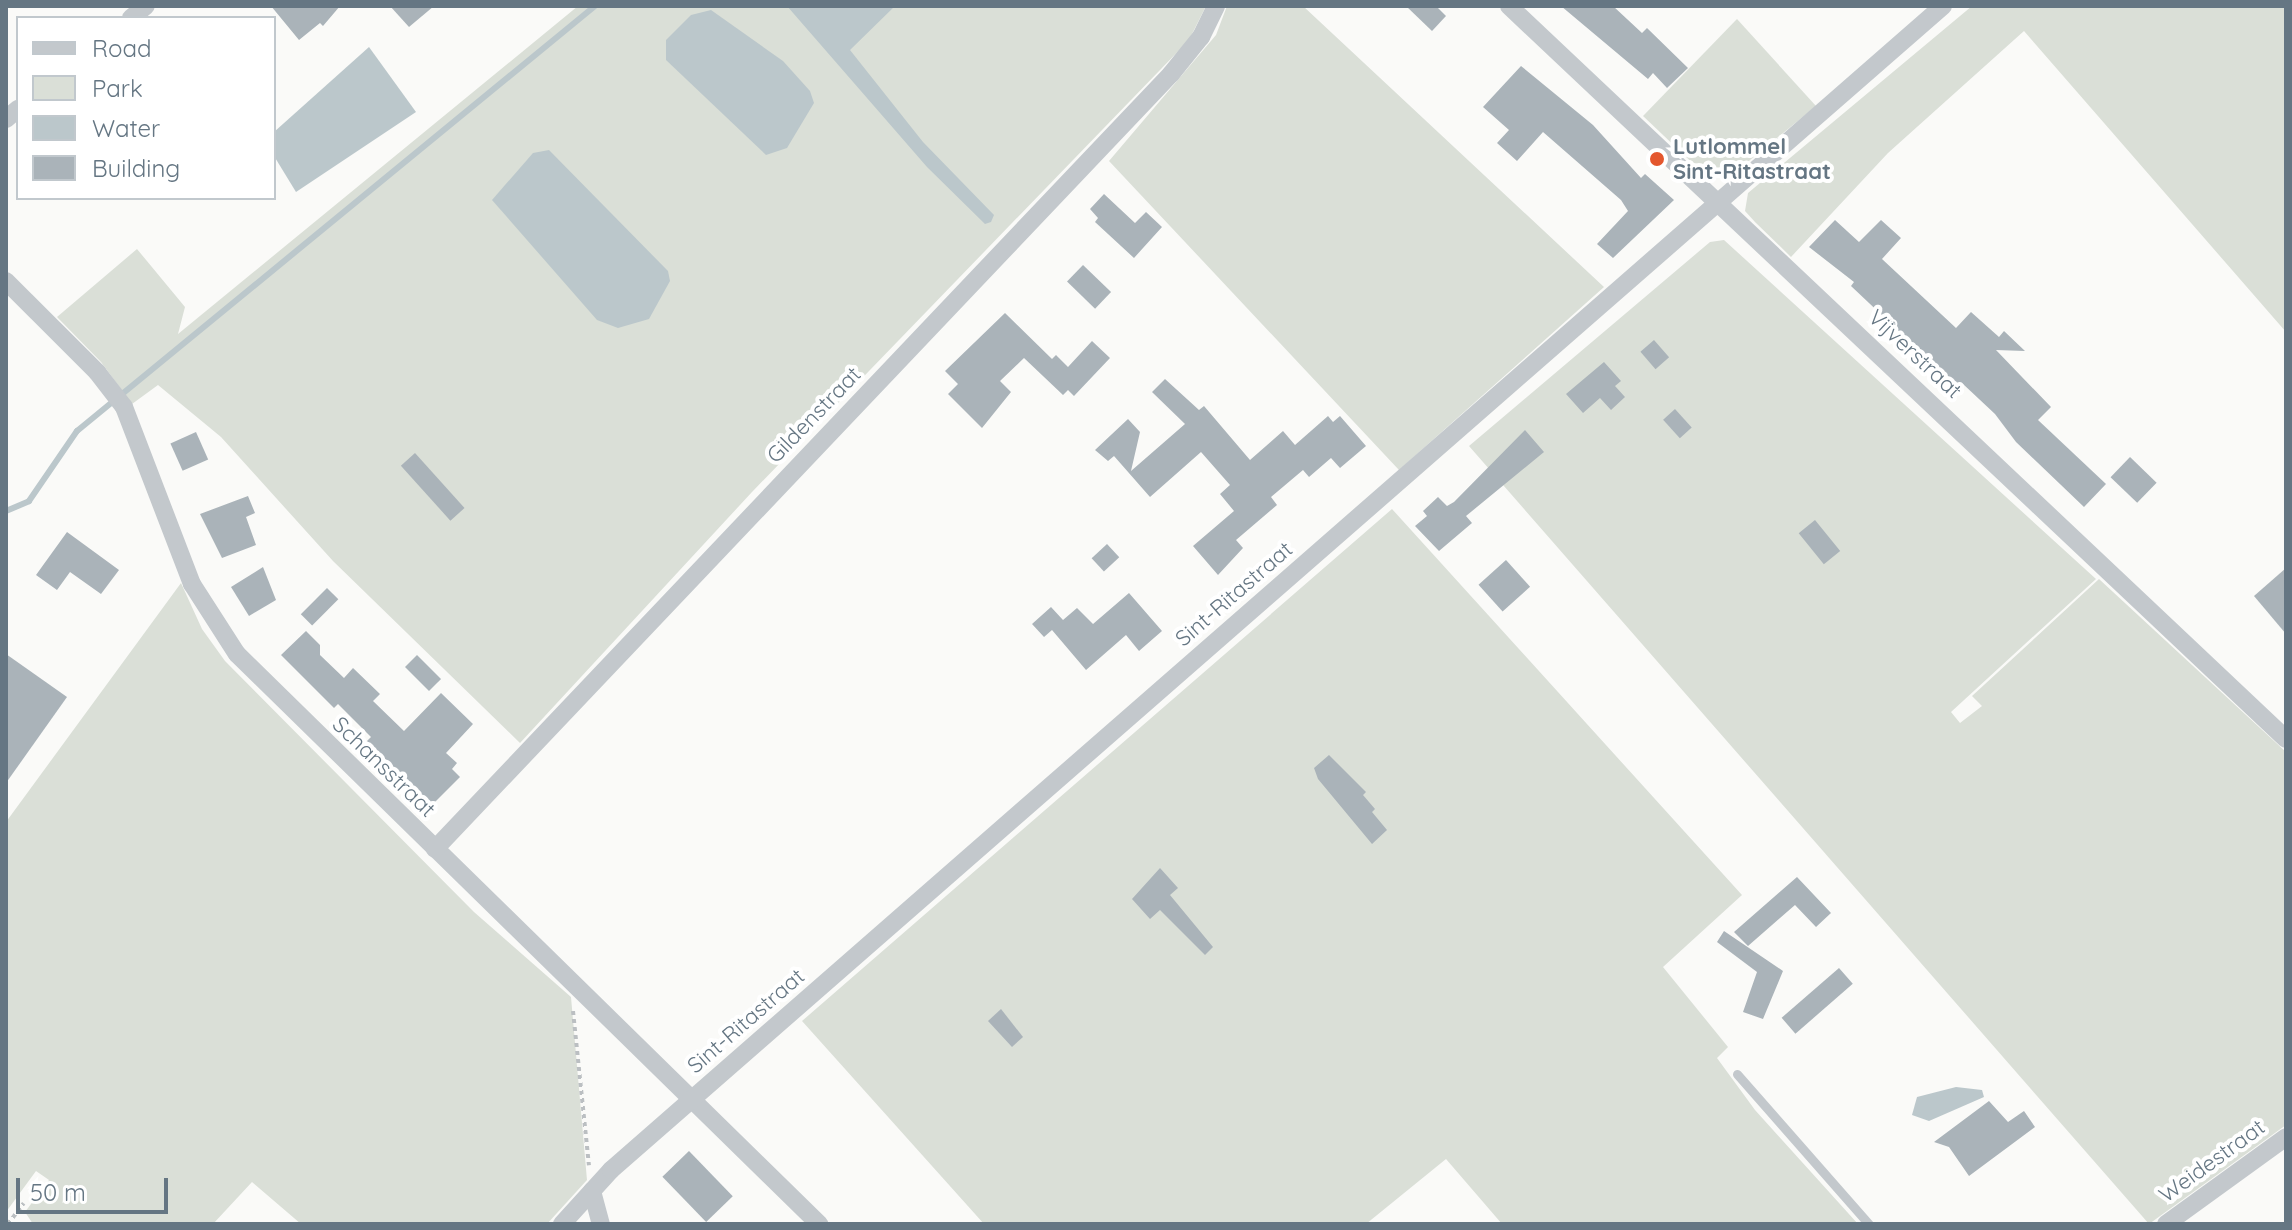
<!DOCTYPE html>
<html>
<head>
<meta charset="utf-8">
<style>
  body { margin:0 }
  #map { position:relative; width:2292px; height:1230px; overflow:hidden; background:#fafaf8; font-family:Quicksand,sans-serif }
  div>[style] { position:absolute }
  .green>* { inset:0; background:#dadfd7 }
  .water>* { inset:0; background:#bbc7cb }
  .stream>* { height:6px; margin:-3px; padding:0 3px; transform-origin:3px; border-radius:3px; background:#bbc7cb }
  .building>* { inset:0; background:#aab3b9; transform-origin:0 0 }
  .path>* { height:4px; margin-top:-2px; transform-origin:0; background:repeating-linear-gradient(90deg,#bbbfc2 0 4px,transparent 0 8px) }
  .lane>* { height:9px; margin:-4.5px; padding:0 4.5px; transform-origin:4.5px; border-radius:4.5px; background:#c3c8cc }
  .street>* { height:18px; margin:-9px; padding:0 9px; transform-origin:9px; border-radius:9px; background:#c3c8cc }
  .dots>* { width:22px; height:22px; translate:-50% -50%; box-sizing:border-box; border:4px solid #fff; border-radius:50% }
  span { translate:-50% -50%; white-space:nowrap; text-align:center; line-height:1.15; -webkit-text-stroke:8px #fff; paint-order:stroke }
  .poi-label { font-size:22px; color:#657683; font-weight:700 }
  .left { translate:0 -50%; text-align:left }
  .street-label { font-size:22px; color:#657683 }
  .frame { position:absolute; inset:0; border:8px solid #657683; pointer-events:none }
  .legend { position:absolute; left:16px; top:16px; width:260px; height:184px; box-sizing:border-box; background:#fff; border:2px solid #c1c8cd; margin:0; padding:10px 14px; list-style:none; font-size:24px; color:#657683 }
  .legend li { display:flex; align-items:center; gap:16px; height:40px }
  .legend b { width:40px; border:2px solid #c1c8cd }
  .scale { position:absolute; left:16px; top:1178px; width:152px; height:36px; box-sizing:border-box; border:4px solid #657683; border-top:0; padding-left:10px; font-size:24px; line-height:28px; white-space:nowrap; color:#657683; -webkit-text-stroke:6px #fff; paint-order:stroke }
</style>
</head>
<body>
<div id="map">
  <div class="green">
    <div style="clip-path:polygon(578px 6px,1206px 6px,1189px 40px,752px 492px,520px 743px,333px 561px,221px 437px,158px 385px,132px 404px,101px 362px,57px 317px,137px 249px,185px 307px,178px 334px)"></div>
    <div style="clip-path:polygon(1227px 6px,1303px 6px,1604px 287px,1399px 470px,1109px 161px,1216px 35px)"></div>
    <div style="clip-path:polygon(1972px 6px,2286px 6px,2286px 332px,2024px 31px,1888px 153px,1791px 257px,1755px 222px,1745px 211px,1748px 193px)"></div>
    <div style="clip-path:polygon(1737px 19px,1816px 106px,1733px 174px,1718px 177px,1703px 173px,1643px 116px)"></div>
    <div style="clip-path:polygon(1724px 240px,2096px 579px,1951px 712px,1960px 723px,1982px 706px,1972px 696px,2099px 579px,2286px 752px,2286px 1125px,2149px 1224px,1469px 446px,1710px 242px)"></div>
    <div style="clip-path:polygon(1392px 509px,1742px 895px,1663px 967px,1728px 1047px,1717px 1058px,1755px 1110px,1858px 1224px,1502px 1224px,1446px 1159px,1366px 1224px,984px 1224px,802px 1021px)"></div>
    <div style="clip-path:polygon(181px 583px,202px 629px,225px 661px,474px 912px,571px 997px,587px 1180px,547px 1224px,301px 1224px,252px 1182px,213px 1224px,33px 1224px,25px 1212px,49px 1180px,36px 1171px,6px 1212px,6px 822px)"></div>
  </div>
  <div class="water">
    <div style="clip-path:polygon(787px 6px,895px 6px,850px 50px,923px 142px,994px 215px,991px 222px,985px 224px,927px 167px)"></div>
    <div style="clip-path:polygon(711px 10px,783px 61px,810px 91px,814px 103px,787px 148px,766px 155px,666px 60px,666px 40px,691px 15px)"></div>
    <div style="clip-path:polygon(369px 47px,416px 112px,296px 192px,274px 156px,274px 132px)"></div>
    <div style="clip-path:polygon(549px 150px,668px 271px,670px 281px,649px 319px,618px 328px,597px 320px,492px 200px,533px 153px)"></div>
    <div style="clip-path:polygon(1956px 1087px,1982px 1090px,1984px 1097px,1929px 1121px,1912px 1115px,1917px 1097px)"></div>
  </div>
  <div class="stream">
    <div style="left:6px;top:511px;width:25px;rotate:-23deg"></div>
    <div style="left:29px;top:501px;width:85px;rotate:-55.6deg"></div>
    <div style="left:77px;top:431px;width:670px;rotate:-39.37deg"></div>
  </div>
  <div class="building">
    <div style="clip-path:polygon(271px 6px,340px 6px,323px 26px,320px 23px,299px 40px)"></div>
    <div style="clip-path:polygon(390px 6px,434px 6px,409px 27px)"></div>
    <div style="clip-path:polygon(1406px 6px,1436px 6px,1446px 16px,1432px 31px)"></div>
    <div style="clip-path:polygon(1561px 6px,1613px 6px,1642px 33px,1647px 28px,1688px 68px,1667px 88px,1653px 73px,1648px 79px)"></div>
    <div style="clip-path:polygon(1521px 66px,1593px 125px,1641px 178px,1645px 174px,1674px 200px,1613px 258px,1597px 244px,1628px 211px,1621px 200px,1543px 132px,1517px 161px,1497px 143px,1509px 130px,1483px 107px)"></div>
    <div style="clip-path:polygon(1104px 194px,1135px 223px,1146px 212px,1162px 227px,1134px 258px,1095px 222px,1098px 218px,1090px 209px)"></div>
    <div style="clip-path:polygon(1835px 220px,1859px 242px,1881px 220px,1901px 238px,1882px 259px,1956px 328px,1971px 312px,1999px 337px,2004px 331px,2025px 351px,1996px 350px,2051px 407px,2038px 420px,2106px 484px,2084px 507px,2016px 442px,1995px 414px,1963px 384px,1959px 388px,1851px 286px,1854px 282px,1809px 247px)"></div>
    <div style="left:1083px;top:265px;width:39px;height:23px;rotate:44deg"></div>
    <div style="clip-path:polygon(1005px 313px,1052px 359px,1056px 355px,1068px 367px,1092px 341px,1110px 358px,1074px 396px,1068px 390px,1063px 395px,1024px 358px,1000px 381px,1011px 392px,982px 428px,948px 394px,958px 384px,945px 371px)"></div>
    <div style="left:1654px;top:340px;width:23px;height:18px;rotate:49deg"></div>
    <div style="clip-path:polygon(1604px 362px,1621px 381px,1615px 386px,1625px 397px,1611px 410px,1600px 398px,1583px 413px,1566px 394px)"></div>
    <div style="clip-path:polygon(1165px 379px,1199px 410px,1204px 406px,1250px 460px,1283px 431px,1295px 445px,1328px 416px,1333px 422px,1340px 416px,1366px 446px,1340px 468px,1331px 458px,1309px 477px,1303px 470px,1271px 497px,1277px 505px,1236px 540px,1243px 548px,1218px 575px,1193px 546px,1234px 511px,1220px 494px,1230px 485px,1201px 452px,1150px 497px,1114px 456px,1108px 461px,1095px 450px,1128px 419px,1140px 432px,1131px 471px,1185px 424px,1152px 392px)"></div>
    <div style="left:1675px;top:409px;width:25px;height:16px;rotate:48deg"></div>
    <div style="clip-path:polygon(1525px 430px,1544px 452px,1466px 516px,1472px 523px,1439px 551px,1415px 526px,1427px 516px,1423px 511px,1438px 497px,1447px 506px,1454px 502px)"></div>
    <div style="left:196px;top:432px;width:30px;height:28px;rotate:66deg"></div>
    <div style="left:415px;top:453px;width:74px;height:19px;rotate:48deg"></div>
    <div style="left:2130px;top:457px;width:37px;height:28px;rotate:44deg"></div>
    <div style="clip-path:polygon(248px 496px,255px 513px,246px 517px,256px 545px,222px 558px,200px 514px)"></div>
    <div style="left:1815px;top:520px;width:40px;height:21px;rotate:51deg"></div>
    <div style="clip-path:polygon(67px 532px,119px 570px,101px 594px,70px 572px,57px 590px,36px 575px)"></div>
    <div style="left:1107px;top:544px;width:18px;height:21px;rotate:47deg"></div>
    <div style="left:1506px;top:560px;width:36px;height:37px;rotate:48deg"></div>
    <div style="clip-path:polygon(263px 567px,276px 600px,249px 616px,231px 587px)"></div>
    <div style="clip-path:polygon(2286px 568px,2286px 634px,2254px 596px)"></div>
    <div style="left:327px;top:588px;width:16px;height:37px;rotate:45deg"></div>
    <div style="clip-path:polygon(1129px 593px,1162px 631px,1139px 651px,1126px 635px,1086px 670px,1052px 630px,1044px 637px,1032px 624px,1051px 607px,1063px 620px,1077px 608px,1093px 624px)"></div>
    <div style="clip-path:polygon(306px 631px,320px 645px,320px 655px,344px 678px,353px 668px,380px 694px,373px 701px,404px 731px,441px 693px,473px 724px,446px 753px,457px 763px,452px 769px,460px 777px,432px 805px,367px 741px,371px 737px,338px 704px,334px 708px,281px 655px)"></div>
    <div style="clip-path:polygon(6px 654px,67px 697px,6px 783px)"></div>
    <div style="left:417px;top:655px;width:34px;height:17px;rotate:45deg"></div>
    <div style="clip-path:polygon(1329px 755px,1366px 792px,1363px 795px,1375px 809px,1372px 812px,1387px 830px,1372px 844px,1318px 779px,1314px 768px)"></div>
    <div style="clip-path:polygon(1160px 868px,1178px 888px,1170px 895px,1213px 947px,1205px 955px,1160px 910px,1150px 919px,1132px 899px)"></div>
    <div style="clip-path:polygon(1797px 877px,1831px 913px,1816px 927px,1795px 905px,1748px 946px,1734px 932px)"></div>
    <div style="clip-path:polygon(1724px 931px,1783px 971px,1763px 1019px,1743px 1012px,1757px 972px,1717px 942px)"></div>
    <div style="left:1839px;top:968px;width:21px;height:76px;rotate:49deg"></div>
    <div style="clip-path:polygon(1001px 1009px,1023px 1037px,1012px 1047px,988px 1021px)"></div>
    <div style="clip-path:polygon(1989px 1101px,2008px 1122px,2024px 1111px,2035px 1127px,1969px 1176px,1949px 1147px,1934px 1142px)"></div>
    <div style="left:689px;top:1151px;width:63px;height:37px;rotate:46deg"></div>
  </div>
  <div class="path">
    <div style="left:573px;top:1011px;width:155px;rotate:84.1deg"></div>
    <div style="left:8px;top:1224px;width:26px;rotate:-53deg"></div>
  </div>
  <div class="lane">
    <div style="left:1737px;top:1074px;width:200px;rotate:48.7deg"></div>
  </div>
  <div class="street">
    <div style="left:1509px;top:6px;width:1068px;rotate:43.33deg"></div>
    <div style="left:131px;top:18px;width:19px;rotate:-39deg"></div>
    <div style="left:6px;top:119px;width:16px;rotate:-40deg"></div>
    <div style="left:6px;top:281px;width:129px;rotate:45deg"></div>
    <div style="left:97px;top:372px;width:44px;rotate:52.4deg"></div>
    <div style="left:124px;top:407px;width:190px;rotate:69deg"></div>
    <div style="left:192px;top:584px;width:83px;rotate:57.3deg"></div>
    <div style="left:237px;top:654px;width:815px;rotate:44.4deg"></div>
    <div style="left:435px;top:849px;width:1069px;rotate:-46.48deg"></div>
    <div style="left:1171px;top:74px;width:48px;rotate:-51deg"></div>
    <div style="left:1201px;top:37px;width:34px;rotate:-64deg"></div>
    <div style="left:592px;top:1191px;width:34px;rotate:75deg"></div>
    <div style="left:562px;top:1224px;width:73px;rotate:-47.8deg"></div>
    <div style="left:611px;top:1170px;width:1769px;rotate:-41.15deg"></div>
    <div style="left:2166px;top:1224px;width:148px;rotate:-35.9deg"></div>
  </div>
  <div class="dots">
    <div style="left:1657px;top:159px;background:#e4572e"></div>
  </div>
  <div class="poi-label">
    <span class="left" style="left:1673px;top:159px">Lutlommel<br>Sint-Ritastraat</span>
  </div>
  <div class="street-label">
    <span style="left:1915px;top:354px;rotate:43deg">Vijverstraat</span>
    <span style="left:814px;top:415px;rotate:-46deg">Gildenstraat</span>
    <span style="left:1234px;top:594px;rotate:-41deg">Sint-Ritastraat</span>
    <span style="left:384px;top:767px;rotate:44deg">Schansstraat</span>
    <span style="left:746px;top:1021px;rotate:-41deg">Sint-Ritastraat</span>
    <span style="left:2212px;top:1161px;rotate:-36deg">Weidestraat</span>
  </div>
  <div class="frame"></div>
  <ul class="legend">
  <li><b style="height:10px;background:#c3c8cc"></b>Road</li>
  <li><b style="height:22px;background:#dadfd7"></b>Park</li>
  <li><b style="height:22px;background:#bbc7cb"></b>Water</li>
  <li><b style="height:22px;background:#aab3b9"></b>Building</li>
  </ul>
  <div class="scale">50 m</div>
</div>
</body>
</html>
